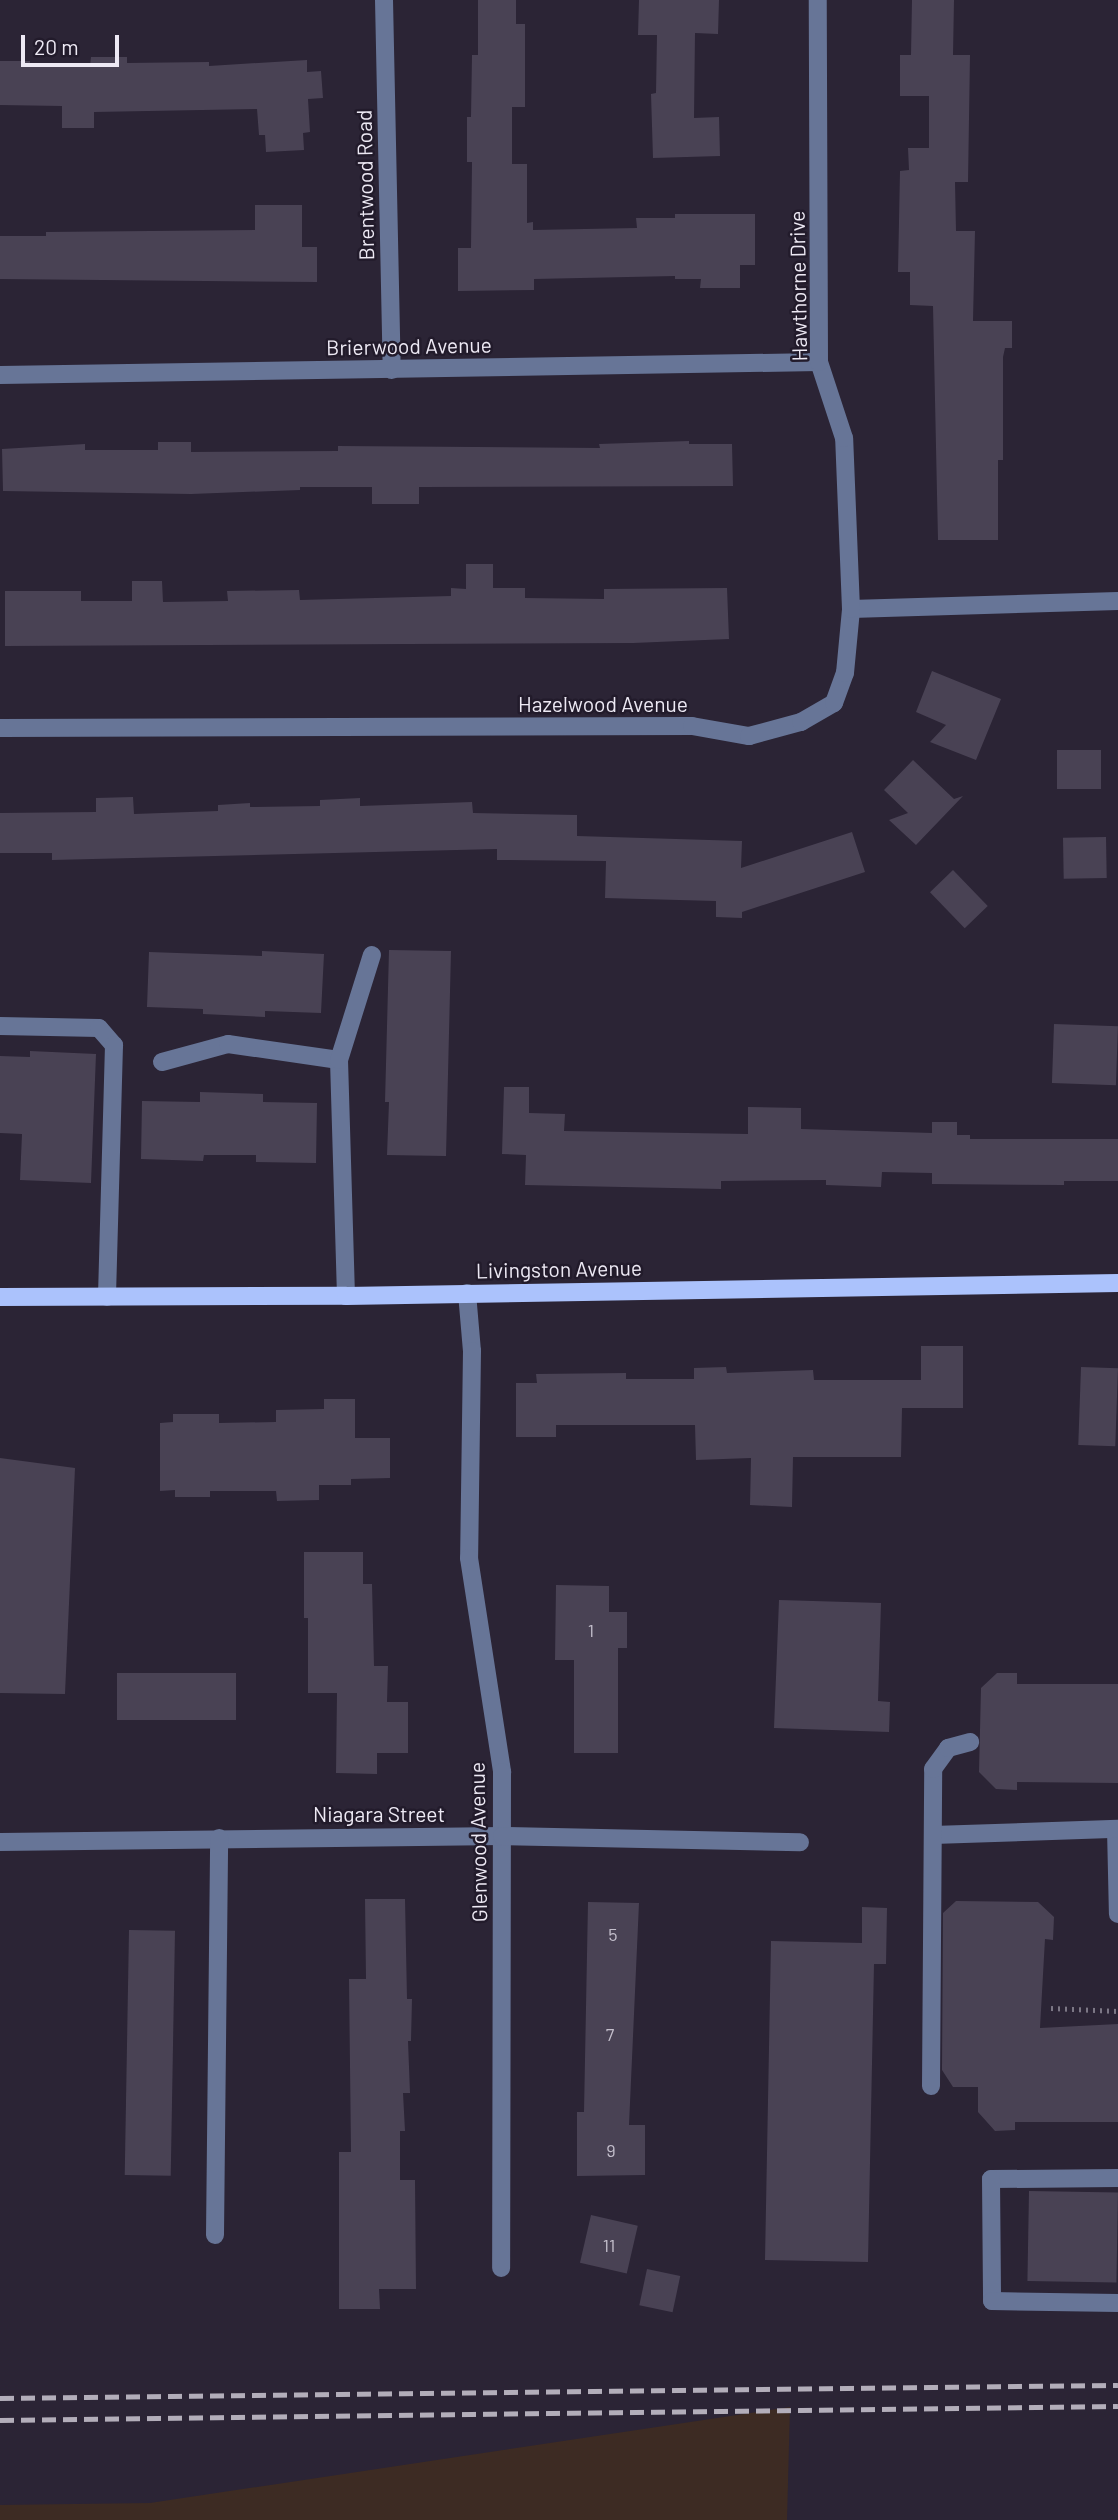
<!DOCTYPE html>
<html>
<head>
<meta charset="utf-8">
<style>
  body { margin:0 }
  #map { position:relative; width:1118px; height:2520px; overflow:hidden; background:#2b2435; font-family:Barlow,sans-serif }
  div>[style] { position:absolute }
  .industrial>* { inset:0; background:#3d2b23 }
  .building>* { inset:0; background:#494254; transform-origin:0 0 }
  .path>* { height:4.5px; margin-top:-2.25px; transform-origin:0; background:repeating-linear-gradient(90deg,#7c7785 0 2px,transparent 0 7px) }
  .minor>* { height:18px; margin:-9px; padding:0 9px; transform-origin:9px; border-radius:9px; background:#677597 }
  .major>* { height:18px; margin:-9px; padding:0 9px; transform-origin:9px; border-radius:9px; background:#abc2fc }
  .rail>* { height:5px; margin-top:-2.5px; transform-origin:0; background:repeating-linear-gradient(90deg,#b3aeba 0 14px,transparent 0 21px) }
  span { translate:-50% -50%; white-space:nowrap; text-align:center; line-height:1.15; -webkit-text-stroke:5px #221b2b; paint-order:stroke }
  .number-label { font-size:18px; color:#c4bfcc }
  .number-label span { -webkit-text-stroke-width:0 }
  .street-label { font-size:21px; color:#ede9f4 }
  .scale { position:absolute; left:21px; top:35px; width:98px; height:32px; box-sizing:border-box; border:4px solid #ede9f4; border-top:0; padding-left:9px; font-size:21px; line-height:24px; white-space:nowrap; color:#ede9f4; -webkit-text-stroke:5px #221b2b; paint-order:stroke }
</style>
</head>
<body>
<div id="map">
  <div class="industrial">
    <div style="clip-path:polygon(790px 2407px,787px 2520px,0 2520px,0 2505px,150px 2503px)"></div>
  </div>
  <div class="building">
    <div style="clip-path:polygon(478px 0,516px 0,516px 24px,525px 24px,525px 107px,512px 107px,512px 164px,527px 164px,527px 223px,533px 222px,533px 230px,637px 228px,636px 218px,675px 218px,675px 214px,755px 214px,755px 265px,740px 265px,740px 288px,700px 288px,701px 279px,675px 279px,675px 276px,534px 279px,534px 290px,458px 291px,458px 248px,471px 248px,472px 162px,467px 162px,467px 117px,471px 117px,472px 55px,478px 55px)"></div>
    <div style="clip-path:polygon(639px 0,719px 0,718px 34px,695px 33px,694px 118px,719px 117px,720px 156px,653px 158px,651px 94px,656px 93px,657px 35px,638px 35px)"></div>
    <div style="clip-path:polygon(912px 0,954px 0,953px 55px,970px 55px,968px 182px,955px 182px,956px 231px,975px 231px,973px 321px,1012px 321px,1012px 348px,1005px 348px,1003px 357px,1003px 460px,998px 460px,998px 540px,938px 540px,933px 306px,910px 305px,910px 272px,898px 272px,900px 171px,909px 170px,908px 148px,929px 148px,929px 96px,900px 96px,900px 55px,911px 55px)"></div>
    <div style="clip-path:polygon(91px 57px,127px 57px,127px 63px,209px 62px,209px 66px,307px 60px,307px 72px,321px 71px,323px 98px,308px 99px,310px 132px,303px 133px,304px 150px,266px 152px,265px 135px,259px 135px,257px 109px,94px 112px,94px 128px,62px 128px,62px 106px,0 105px,0 61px,30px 61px,30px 66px,90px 66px)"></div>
    <div style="clip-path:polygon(255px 205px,302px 205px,302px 247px,317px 247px,317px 282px,0 279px,0 236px,46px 236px,46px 232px,255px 230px)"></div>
    <div style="clip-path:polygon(689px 441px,689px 444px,732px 444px,733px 486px,419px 487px,419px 504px,372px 504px,372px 487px,300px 487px,300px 490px,191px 494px,3px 491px,2px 449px,85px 444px,85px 450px,158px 450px,158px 442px,191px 442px,191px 452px,338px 451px,338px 446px,600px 448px,599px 444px)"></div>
    <div style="clip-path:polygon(466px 564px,493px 564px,493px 588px,525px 588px,525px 598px,604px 599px,604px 589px,727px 588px,729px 639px,633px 643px,5px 646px,5px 591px,81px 591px,81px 601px,132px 601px,132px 581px,162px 581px,163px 602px,228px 601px,227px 591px,299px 590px,300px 600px,451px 596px,451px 588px,466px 589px)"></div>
    <div style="clip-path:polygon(932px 671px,1001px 699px,976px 760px,930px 742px,946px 725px,916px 712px)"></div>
    <div style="left:1057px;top:750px;width:44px;height:39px"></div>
    <div style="clip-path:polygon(913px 760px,954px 799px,963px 796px,916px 845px,889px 820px,908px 813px,884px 790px)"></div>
    <div style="clip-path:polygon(133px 797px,134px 814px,218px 811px,218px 805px,250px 803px,250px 807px,320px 806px,320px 800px,360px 798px,360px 806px,472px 802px,473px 813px,577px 815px,577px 836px,742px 841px,741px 868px,852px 832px,865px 872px,742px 912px,742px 918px,716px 917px,716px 901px,605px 898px,606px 861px,497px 860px,497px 849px,52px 860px,52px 853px,0 853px,0 813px,96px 812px,96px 798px)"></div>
    <div style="left:1106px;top:837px;width:41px;height:43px;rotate:89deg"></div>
    <div style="left:953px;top:870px;width:50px;height:32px;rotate:46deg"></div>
    <div style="clip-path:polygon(389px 950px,451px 951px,446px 1156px,387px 1155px,389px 1102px,385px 1102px)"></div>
    <div style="clip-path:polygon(262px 951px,324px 954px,321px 1013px,265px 1011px,265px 1017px,203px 1014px,203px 1009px,147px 1007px,149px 952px,262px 956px)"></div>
    <div style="left:1054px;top:1024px;width:64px;height:59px;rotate:2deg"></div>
    <div style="clip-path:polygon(30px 1051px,96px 1054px,91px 1183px,20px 1180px,22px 1134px,0 1133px,0 1056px,30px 1057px)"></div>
    <div style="clip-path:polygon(504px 1087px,529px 1087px,529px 1113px,565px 1114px,564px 1131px,748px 1134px,748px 1107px,801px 1108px,801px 1129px,932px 1133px,932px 1122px,957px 1122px,957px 1135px,970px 1135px,970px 1139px,1118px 1139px,1118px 1181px,1064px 1181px,1064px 1185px,932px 1184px,932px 1173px,882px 1172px,881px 1187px,826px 1185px,826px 1180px,721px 1181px,721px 1189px,525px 1185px,526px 1155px,502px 1154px)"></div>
    <div style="clip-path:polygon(200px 1092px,263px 1094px,263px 1102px,317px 1103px,316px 1163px,256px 1162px,256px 1155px,204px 1155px,203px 1161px,141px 1159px,142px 1101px,200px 1102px)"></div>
    <div style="clip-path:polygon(921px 1346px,963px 1346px,963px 1408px,902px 1408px,901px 1457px,793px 1457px,792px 1507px,750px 1505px,751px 1458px,696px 1460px,695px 1425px,556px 1425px,556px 1437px,516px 1437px,516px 1383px,537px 1383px,536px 1374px,626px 1373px,626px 1379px,694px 1379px,694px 1368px,726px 1367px,727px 1373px,813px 1370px,814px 1380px,921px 1380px)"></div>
    <div style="left:1081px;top:1367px;width:37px;height:78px;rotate:2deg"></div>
    <div style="clip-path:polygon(324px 1399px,355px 1399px,355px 1438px,390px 1438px,390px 1478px,351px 1479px,351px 1485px,319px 1485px,319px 1500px,277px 1501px,276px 1491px,210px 1491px,210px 1497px,175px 1497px,175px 1490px,160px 1491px,160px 1423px,173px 1422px,173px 1414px,219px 1414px,219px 1423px,276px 1422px,276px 1410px,324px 1409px)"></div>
    <div style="clip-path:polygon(0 1458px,75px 1468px,65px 1694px,0 1693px)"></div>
    <div style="clip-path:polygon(304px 1552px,363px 1552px,363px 1584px,372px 1584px,374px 1666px,388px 1666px,387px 1702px,408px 1702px,408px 1753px,377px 1753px,377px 1774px,336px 1773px,337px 1693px,308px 1693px,308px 1618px,304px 1618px)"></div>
    <div style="clip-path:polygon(556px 1585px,609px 1586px,609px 1612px,627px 1612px,627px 1648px,618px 1648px,618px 1753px,574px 1753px,574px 1660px,555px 1660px)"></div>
    <div style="clip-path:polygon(779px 1600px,881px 1603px,878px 1701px,890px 1702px,889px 1732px,774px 1728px)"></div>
    <div style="left:236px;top:1673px;width:47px;height:119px;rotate:90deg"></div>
    <div style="clip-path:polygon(997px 1673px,1017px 1673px,1017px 1684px,1118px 1684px,1118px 1783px,1017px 1782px,1017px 1790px,996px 1789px,979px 1772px,981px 1688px)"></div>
    <div style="clip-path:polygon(365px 1899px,405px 1899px,407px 1999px,412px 1999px,411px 2041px,408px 2041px,410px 2093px,403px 2093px,405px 2131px,400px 2131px,400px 2180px,415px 2180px,416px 2289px,379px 2289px,380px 2309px,339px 2309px,339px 2152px,351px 2152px,349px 1979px,366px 1979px)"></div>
    <div style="clip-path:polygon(956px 1901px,1038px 1902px,1054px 1917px,1053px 1940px,1045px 1939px,1040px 2028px,1118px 2024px,1118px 2122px,1015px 2122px,1015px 2130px,995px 2131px,978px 2112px,978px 2087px,953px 2087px,942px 2070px,943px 1913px)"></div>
    <div style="clip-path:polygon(588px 1902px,639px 1903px,629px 2125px,645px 2125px,645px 2175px,577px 2176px,577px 2112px,584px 2112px)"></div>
    <div style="clip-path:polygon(862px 1907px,887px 1908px,886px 1964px,874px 1964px,868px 2262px,765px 2260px,771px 1941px,862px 1943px)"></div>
    <div style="left:129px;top:1930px;width:46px;height:245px;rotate:1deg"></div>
    <div style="left:1029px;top:2191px;width:89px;height:90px;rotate:1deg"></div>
    <div style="left:591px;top:2215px;width:48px;height:49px;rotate:13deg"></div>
    <div style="left:647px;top:2269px;width:34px;height:37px;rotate:12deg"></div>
  </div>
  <div class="path">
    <div style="left:1051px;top:2008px;width:67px;rotate:2.6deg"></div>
  </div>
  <div class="minor">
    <div style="left:384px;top:0;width:370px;rotate:88.8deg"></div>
    <div style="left:0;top:375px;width:819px;rotate:-0.91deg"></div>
    <div style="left:851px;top:609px;width:267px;rotate:-1.7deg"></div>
    <div style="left:0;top:728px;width:692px;rotate:-0.17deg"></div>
    <div style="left:692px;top:726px;width:58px;rotate:10deg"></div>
    <div style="left:749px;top:736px;width:54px;rotate:-15.1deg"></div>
    <div style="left:801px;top:722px;width:38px;rotate:-30deg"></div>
    <div style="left:834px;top:703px;width:32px;rotate:-70deg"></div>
    <div style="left:845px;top:673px;width:64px;rotate:-84.6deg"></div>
    <div style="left:851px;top:609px;width:171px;rotate:-92.3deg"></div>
    <div style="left:844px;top:438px;width:80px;rotate:-108.2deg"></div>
    <div style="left:819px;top:362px;width:362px;rotate:-90.2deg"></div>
    <div style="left:0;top:1026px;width:99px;rotate:1.2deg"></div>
    <div style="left:99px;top:1028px;width:23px;rotate:49deg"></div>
    <div style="left:114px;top:1045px;width:252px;rotate:91.6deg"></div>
    <div style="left:162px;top:1062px;width:68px;rotate:-15.3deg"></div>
    <div style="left:228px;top:1044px;width:112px;rotate:8.2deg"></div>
    <div style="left:467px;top:1293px;width:58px;rotate:85.1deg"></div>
    <div style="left:472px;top:1351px;width:207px;rotate:90.8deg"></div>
    <div style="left:469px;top:1558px;width:217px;rotate:81.2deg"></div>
    <div style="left:502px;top:1772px;width:496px;rotate:90.1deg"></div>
    <div style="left:346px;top:1296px;width:236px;rotate:-91.7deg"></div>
    <div style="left:339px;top:1060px;width:110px;rotate:-72.6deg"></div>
    <div style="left:1116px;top:1829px;width:85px;rotate:88.7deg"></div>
    <div style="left:933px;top:1835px;width:185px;rotate:-1.9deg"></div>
    <div style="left:0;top:1842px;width:502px;rotate:-0.68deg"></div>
    <div style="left:502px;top:1836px;width:298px;rotate:1.2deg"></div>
    <div style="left:931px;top:2086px;width:317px;rotate:-89.6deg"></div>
    <div style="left:933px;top:1769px;width:26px;rotate:-54deg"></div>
    <div style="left:948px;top:1748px;width:23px;rotate:-15deg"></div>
    <div style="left:1118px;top:2178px;width:127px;rotate:179.5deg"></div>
    <div style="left:991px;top:2179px;width:122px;rotate:89.5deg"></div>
    <div style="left:992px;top:2301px;width:126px;rotate:0.9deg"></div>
    <div style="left:215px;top:2235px;width:397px;rotate:-89.4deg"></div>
  </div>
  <div class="major">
    <div style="left:0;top:1297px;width:346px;rotate:-0.2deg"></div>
    <div style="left:346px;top:1296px;width:772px;rotate:-0.96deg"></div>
  </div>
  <div class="rail">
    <div style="left:0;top:2398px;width:1118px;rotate:-0.67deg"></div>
    <div style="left:0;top:2420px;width:1118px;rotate:-0.72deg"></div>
  </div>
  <div class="number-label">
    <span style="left:591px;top:1630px">1</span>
    <span style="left:613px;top:1934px">5</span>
    <span style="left:610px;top:2034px">7</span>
    <span style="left:611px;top:2150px">9</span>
    <span style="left:609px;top:2245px">11</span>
  </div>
  <div class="street-label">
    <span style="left:365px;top:185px;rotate:-91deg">Brentwood Road</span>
    <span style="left:798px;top:286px;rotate:-91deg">Hawthorne Drive</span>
    <span style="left:409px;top:346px;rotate:-1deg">Brierwood Avenue</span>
    <span style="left:603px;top:704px">Hazelwood Avenue</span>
    <span style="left:559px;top:1269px;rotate:-1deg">Livingston Avenue</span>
    <span style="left:379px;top:1814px">Niagara Street</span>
    <span style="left:478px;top:1842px;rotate:-91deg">Glenwood Avenue</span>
  </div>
  <div class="scale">20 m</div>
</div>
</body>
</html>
